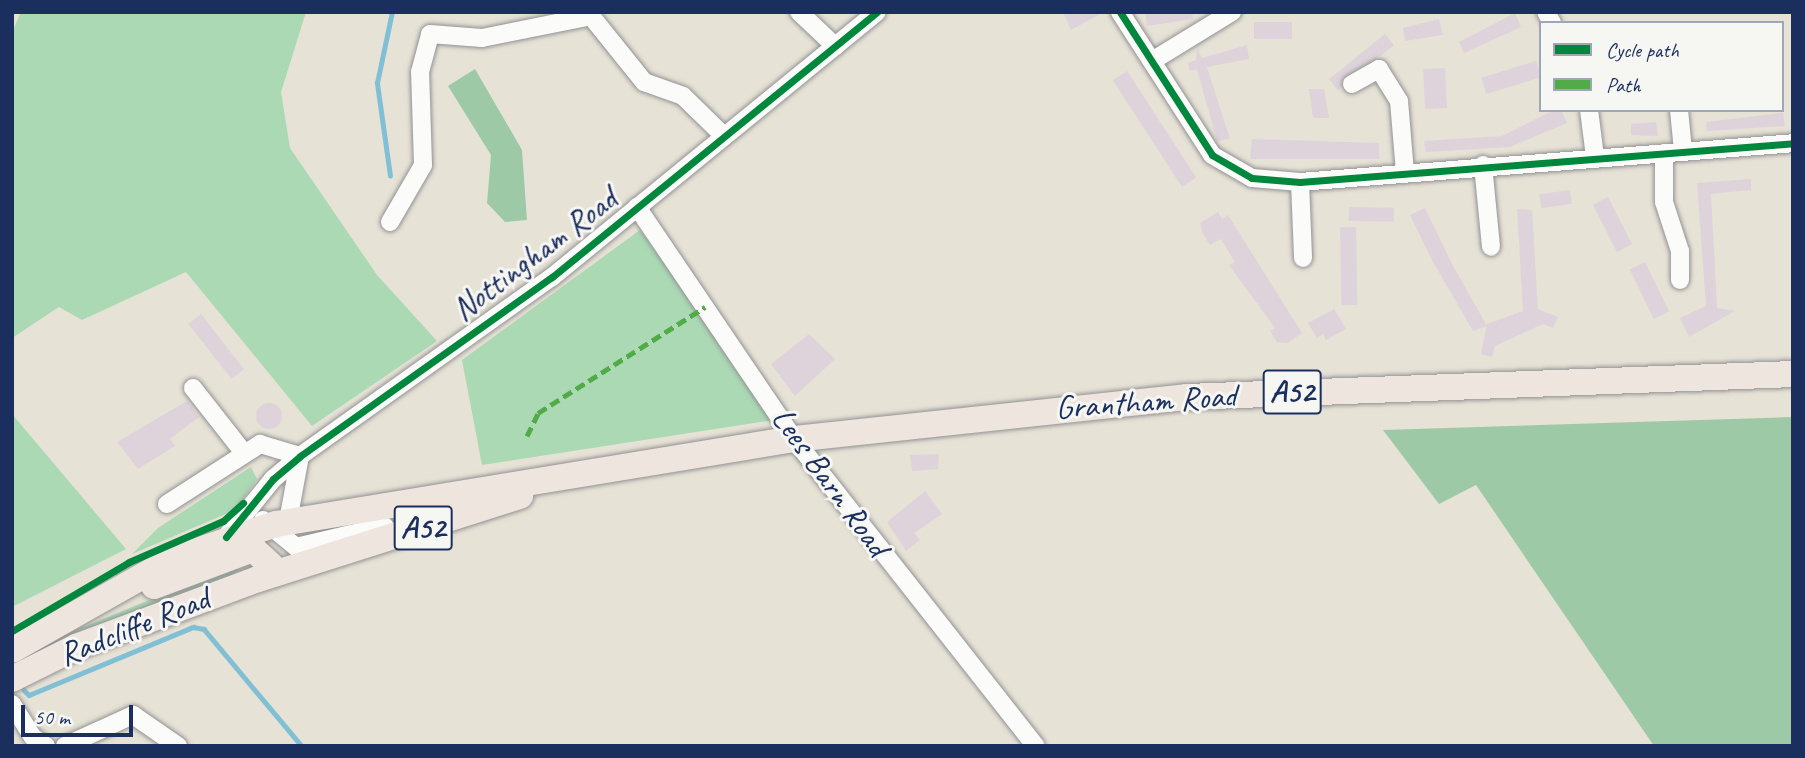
<!DOCTYPE html>
<html>
<head>
<meta charset="utf-8">
<style>
  body { margin:0 }
  #map { position:relative; width:1805px; height:758px; overflow:hidden; background:#e7e2d6; font-family:Caveat,sans-serif }
  div>[style] { position:absolute }
  .green>* { inset:0; background:#aad9b4 }
  .forest>* { inset:0; background:#9ec9a7 }
  .stream>* { height:4.5px; margin:-2.25px; padding:0 2.25px; transform-origin:2.25px; border-radius:2.25px; background:#81c0d4 }
  .building>* { inset:0; background:#ded3da; transform-origin:0 0 }
  .round { border-radius:50% }
  .roads { filter:drop-shadow(0 0 2px #929294) drop-shadow(0 0 2px #929294) }
  .minor>* { height:18px; margin:-9px; padding:0 9px; transform-origin:9px; border-radius:9px; background:#fbfbf9 }
  .highway>* { height:26px; margin:-13px; padding:0 13px; transform-origin:13px; border-radius:13px; background:#eee5de }
  .quiet>* { height:5px; margin-top:-2.5px; transform-origin:0; background:repeating-linear-gradient(90deg,#52ab49 0 10px,transparent 0 15px) }
  .cycleway>* { height:7px; margin:-3.5px; padding:0 3.5px; transform-origin:3.5px; border-radius:3.5px; background:#00873e }
  span { translate:-50% -50%; white-space:nowrap; text-align:center; line-height:1.15; -webkit-text-stroke:6px #f6f6f2; paint-order:stroke }
  .shield-label span { padding:2px 5px; background:#f6f6f2; border:2px solid; border-radius:5px; -webkit-text-stroke-width:0 }
  .shield-label { font-size:32px; color:#1b2f5e; font-weight:700 }
  .street-label { font-size:33px; color:#1b2f5e }
  .frame { position:absolute; inset:0; border:14px solid #1b2f5e; pointer-events:none }
  .legend { position:absolute; left:1539px; top:21px; width:245px; height:91px; box-sizing:border-box; background:#f6f6f2; border:2px solid #9ea6b7; margin:0; padding:9px 12px; list-style:none; font-size:21px; color:#1b2f5e }
  .legend li { display:flex; align-items:center; gap:14px; height:35px }
  .legend b { width:35px; border:2px solid #9ea6b7 }
  .scale { position:absolute; left:21px; top:705px; width:112px; height:32px; box-sizing:border-box; border:4px solid #1b2f5e; border-top:0; padding-left:9px; font-size:21px; line-height:24px; white-space:nowrap; color:#1b2f5e; -webkit-text-stroke:5px #f6f6f2; paint-order:stroke }
</style>
</head>
<body>
<div id="map">
  <div class="green">
    <div style="clip-path:polygon(21px 12px,306px 12px,281px 92px,290px 148px,377px 275px,437px 341px,312px 426px,186px 272px,82px 320px,59px 307px,12px 338px,12px 32px)"></div>
    <div style="clip-path:polygon(640px 230px,769px 403px,773px 420px,482px 465px,462px 360px)"></div>
    <div style="clip-path:polygon(12px 414px,126px 549px,12px 607px)"></div>
    <div style="clip-path:polygon(251px 467px,257px 479px,235px 510px,132px 554px,158px 528px)"></div>
    <div style="clip-path:polygon(247px 560px,227px 582px,12px 671px,12px 660px,49px 641px)"></div>
  </div>
  <div class="forest">
    <div style="clip-path:polygon(475px 69px,522px 150px,527px 220px,505px 222px,487px 203px,491px 155px,448px 86px)"></div>
    <div style="clip-path:polygon(1793px 417px,1793px 746px,1654px 746px,1476px 485px,1439px 504px,1383px 430px)"></div>
  </div>
  <div class="stream">
    <div style="left:390px;top:176px;width:94px;rotate:-98deg"></div>
    <div style="left:377px;top:83px;width:73px;rotate:-78.1deg"></div>
    <div style="left:24px;top:690px;width:7px;rotate:45deg"></div>
    <div style="left:29px;top:695px;width:178px;rotate:-22.5deg"></div>
    <div style="left:193px;top:627px;width:11px;rotate:10deg"></div>
    <div style="left:204px;top:629px;width:153px;rotate:50.1deg"></div>
  </div>
  <div class="building">
    <div style="clip-path:polygon(1063px 12px,1104px 12px,1071px 30px)"></div>
    <div style="clip-path:polygon(1145px 12px,1192px 12px,1193px 19px,1147px 26px)"></div>
    <div style="clip-path:polygon(1515px 13px,1521px 27px,1464px 53px,1459px 42px)"></div>
    <div style="clip-path:polygon(1439px 19px,1443px 35px,1405px 41px,1403px 28px)"></div>
    <div style="left:1292px;top:22px;width:17px;height:38px;rotate:90deg"></div>
    <div style="left:1385px;top:34px;width:14px;height:72px;rotate:51deg"></div>
    <div style="clip-path:polygon(1247px 45px,1249px 59px,1207px 67px,1230px 139px,1217px 141px,1197px 69px,1190px 71px,1188px 63px,1196px 60px,1197px 48px,1202px 58px)"></div>
    <div style="left:1536px;top:61px;width:17px;height:57px;rotate:73deg"></div>
    <div style="left:1445px;top:68px;width:40px;height:22px;rotate:87deg"></div>
    <div style="left:1127px;top:71px;width:127px;height:17px;rotate:57deg"></div>
    <div style="clip-path:polygon(1309px 89px,1324px 89px,1329px 118px,1313px 118px)"></div>
    <div style="clip-path:polygon(1554px 110px,1561px 110px,1567px 123px,1510px 147px,1426px 152px,1424px 141px,1502px 136px)"></div>
    <div style="clip-path:polygon(1783px 113px,1785px 126px,1707px 131px,1706px 122px)"></div>
    <div style="clip-path:polygon(1656px 122px,1658px 136px,1631px 135px,1631px 124px)"></div>
    <div style="clip-path:polygon(1252px 139px,1379px 143px,1379px 159px,1250px 159px)"></div>
    <div style="clip-path:polygon(1751px 179px,1751px 190px,1711px 194px,1717px 308px,1735px 311px,1689px 337px,1680px 318px,1706px 306px,1697px 183px)"></div>
    <div style="left:1570px;top:190px;width:14px;height:31px;rotate:82deg"></div>
    <div style="left:1608px;top:197px;width:53px;height:17px;rotate:63deg"></div>
    <div style="left:1349px;top:207px;width:45px;height:14px;rotate:1deg"></div>
    <div style="clip-path:polygon(1425px 208px,1452px 264px,1487px 326px,1473px 331px,1432px 260px,1410px 215px)"></div>
    <div style="clip-path:polygon(1517px 209px,1532px 210px,1538px 309px,1558px 317px,1553px 328px,1543px 324px,1495px 346px,1492px 357px,1481px 354px,1487px 324px,1523px 311px)"></div>
    <div style="clip-path:polygon(1218px 212px,1222px 219px,1228px 215px,1302px 333px,1288px 343px,1277px 342px,1270px 331px,1275px 328px,1229px 265px,1235px 262px,1221px 239px,1210px 245px,1203px 234px,1200px 223px)"></div>
    <div style="left:1356px;top:227px;width:78px;height:16px;rotate:89deg"></div>
    <div style="left:1645px;top:262px;width:55px;height:17px;rotate:64deg"></div>
    <div style="clip-path:polygon(1334px 309px,1346px 329px,1326px 340px,1323px 334px,1317px 338px,1308px 323px)"></div>
    <div style="left:201px;top:314px;width:70px;height:16px;rotate:52deg"></div>
    <div style="clip-path:polygon(809px 334px,835px 359px,795px 396px,771px 364px)"></div>
    <div style="clip-path:polygon(187px 401px,199px 417px,170px 439px,175px 446px,138px 469px,117px 442px)"></div>
    <div class="round" style="left:256px;top:403px;width:26px;height:26px"></div>
    <div style="clip-path:polygon(939px 454px,938px 469px,912px 471px,910px 455px)"></div>
    <div style="clip-path:polygon(925px 491px,942px 514px,914px 533px,920px 540px,906px 551px,887px 522px)"></div>
  </div>
  <div class="roads">
    <div class="minor">
      <div style="left:799px;top:12px;width:50px;rotate:43.4deg"></div>
      <div style="left:1120px;top:12px;width:170px;rotate:57.2deg"></div>
      <div style="left:1212px;top:155px;width:46px;rotate:29.9deg"></div>
      <div style="left:1252px;top:178px;width:48px;rotate:4.8deg"></div>
      <div style="left:1300px;top:182px;width:495px;rotate:-4.5deg"></div>
      <div style="left:1546px;top:12px;width:13px;rotate:61deg"></div>
      <div style="left:1152px;top:61px;width:94px;rotate:-31.5deg"></div>
      <div style="left:1352px;top:84px;width:31px;rotate:-29deg"></div>
      <div style="left:1379px;top:69px;width:38px;rotate:58deg"></div>
      <div style="left:1399px;top:101px;width:71px;rotate:85.2deg"></div>
      <div style="left:1589px;top:110px;width:47px;rotate:82.7deg"></div>
      <div style="left:1679px;top:110px;width:41px;rotate:84.4deg"></div>
      <div style="left:1664px;top:153px;width:49px;rotate:90deg"></div>
      <div style="left:1664px;top:202px;width:52px;rotate:71.9deg"></div>
      <div style="left:1680px;top:251px;width:29px;rotate:90deg"></div>
      <div style="left:1483px;top:165px;width:82px;rotate:84.4deg"></div>
      <div style="left:1300px;top:182px;width:76px;rotate:87.7deg"></div>
      <div style="left:637px;top:207px;width:280px;rotate:55.9deg"></div>
      <div style="left:794px;top:439px;width:391px;rotate:51.8deg"></div>
      <div style="left:390px;top:222px;width:66px;rotate:-59.9deg"></div>
      <div style="left:423px;top:165px;width:93px;rotate:-91.8deg"></div>
      <div style="left:420px;top:72px;width:39px;rotate:-75deg"></div>
      <div style="left:430px;top:34px;width:52px;rotate:4.4deg"></div>
      <div style="left:482px;top:38px;width:111px;rotate:-11.4deg"></div>
      <div style="left:591px;top:16px;width:85px;rotate:51.2deg"></div>
      <div style="left:644px;top:82px;width:41px;rotate:19.7deg"></div>
      <div style="left:683px;top:96px;width:57px;rotate:44.3deg"></div>
      <div style="left:193px;top:388px;width:83px;rotate:51.9deg"></div>
      <div style="left:167px;top:504px;width:111px;rotate:-32.8deg"></div>
      <div style="left:260px;top:444px;width:42px;rotate:16.7deg"></div>
      <div style="left:263px;top:520px;width:43px;rotate:39.3deg"></div>
      <div style="left:296px;top:547px;width:91px;rotate:-13.3deg"></div>
      <div style="left:286px;top:532px;width:77px;rotate:-79.6deg"></div>
      <div style="left:226px;top:537px;width:75px;rotate:-51deg"></div>
      <div style="left:273px;top:479px;width:35px;rotate:-40deg"></div>
      <div style="left:300px;top:456px;width:309px;rotate:-35.4deg"></div>
      <div style="left:552px;top:277px;width:419px;rotate:-39.2deg"></div>
      <div style="left:12px;top:704px;width:39px;rotate:58deg"></div>
      <div style="left:33px;top:737px;width:16px;rotate:35deg"></div>
      <div style="left:65px;top:746px;width:75px;rotate:-24.5deg"></div>
      <div style="left:133px;top:715px;width:55px;rotate:34.6deg"></div>
    </div>
    <div class="highway">
      <div style="left:154px;top:586px;width:106px;rotate:-20.5deg"></div>
      <div style="left:253px;top:549px;width:24px;rotate:42deg"></div>
      <div style="left:12px;top:650px;width:185px;rotate:-29.5deg"></div>
      <div style="left:173px;top:559px;width:109px;rotate:-18.8deg"></div>
      <div style="left:276px;top:524px;width:525px;rotate:-9.32deg"></div>
      <div style="left:794px;top:439px;width:395px;rotate:-6.1deg"></div>
      <div style="left:1187px;top:397px;width:606px;rotate:-2.17deg"></div>
      <div style="left:12px;top:679px;width:72px;rotate:-26.6deg"></div>
      <div style="left:76px;top:647px;width:194px;rotate:-20.5deg"></div>
      <div style="left:258px;top:579px;width:275px;rotate:-17.6deg"></div>
    </div>
  </div>
  <div class="quiet">
    <div style="left:527px;top:436px;width:25px;rotate:-64deg"></div>
    <div style="left:538px;top:413px;width:198px;rotate:-32.4deg"></div>
  </div>
  <div class="cycleway">
    <div style="left:1120px;top:12px;width:170px;rotate:57.2deg"></div>
    <div style="left:1212px;top:155px;width:46px;rotate:29.9deg"></div>
    <div style="left:1252px;top:178px;width:48px;rotate:4.8deg"></div>
    <div style="left:1300px;top:182px;width:495px;rotate:-4.5deg"></div>
    <div style="left:226px;top:537px;width:75px;rotate:-51deg"></div>
    <div style="left:273px;top:479px;width:35px;rotate:-40deg"></div>
    <div style="left:300px;top:456px;width:309px;rotate:-35.4deg"></div>
    <div style="left:552px;top:277px;width:419px;rotate:-39.2deg"></div>
    <div style="left:12px;top:631px;width:136px;rotate:-30.5deg"></div>
    <div style="left:129px;top:562px;width:103px;rotate:-23.6deg"></div>
    <div style="left:223px;top:521px;width:27px;rotate:-42deg"></div>
  </div>
  <div class="shield-label">
    <span style="left:1292px;top:392px">A52</span>
    <span style="left:423px;top:528px">A52</span>
  </div>
  <div class="street-label">
    <span style="left:535px;top:255px;rotate:-37deg">Nottingham Road</span>
    <span style="left:1146px;top:402px;rotate:-4deg">Grantham Road</span>
    <span style="left:830px;top:482px;rotate:54deg">Lees Barn Road</span>
    <span style="left:134px;top:627px;rotate:-22deg">Radcliffe Road</span>
  </div>
  <div class="frame"></div>
  <ul class="legend">
  <li><b style="height:9px;background:#00873e"></b>Cycle path</li>
  <li><b style="height:9px;background:#52ab49"></b>Path</li>
  </ul>
  <div class="scale">50 m</div>
</div>
</body>
</html>
